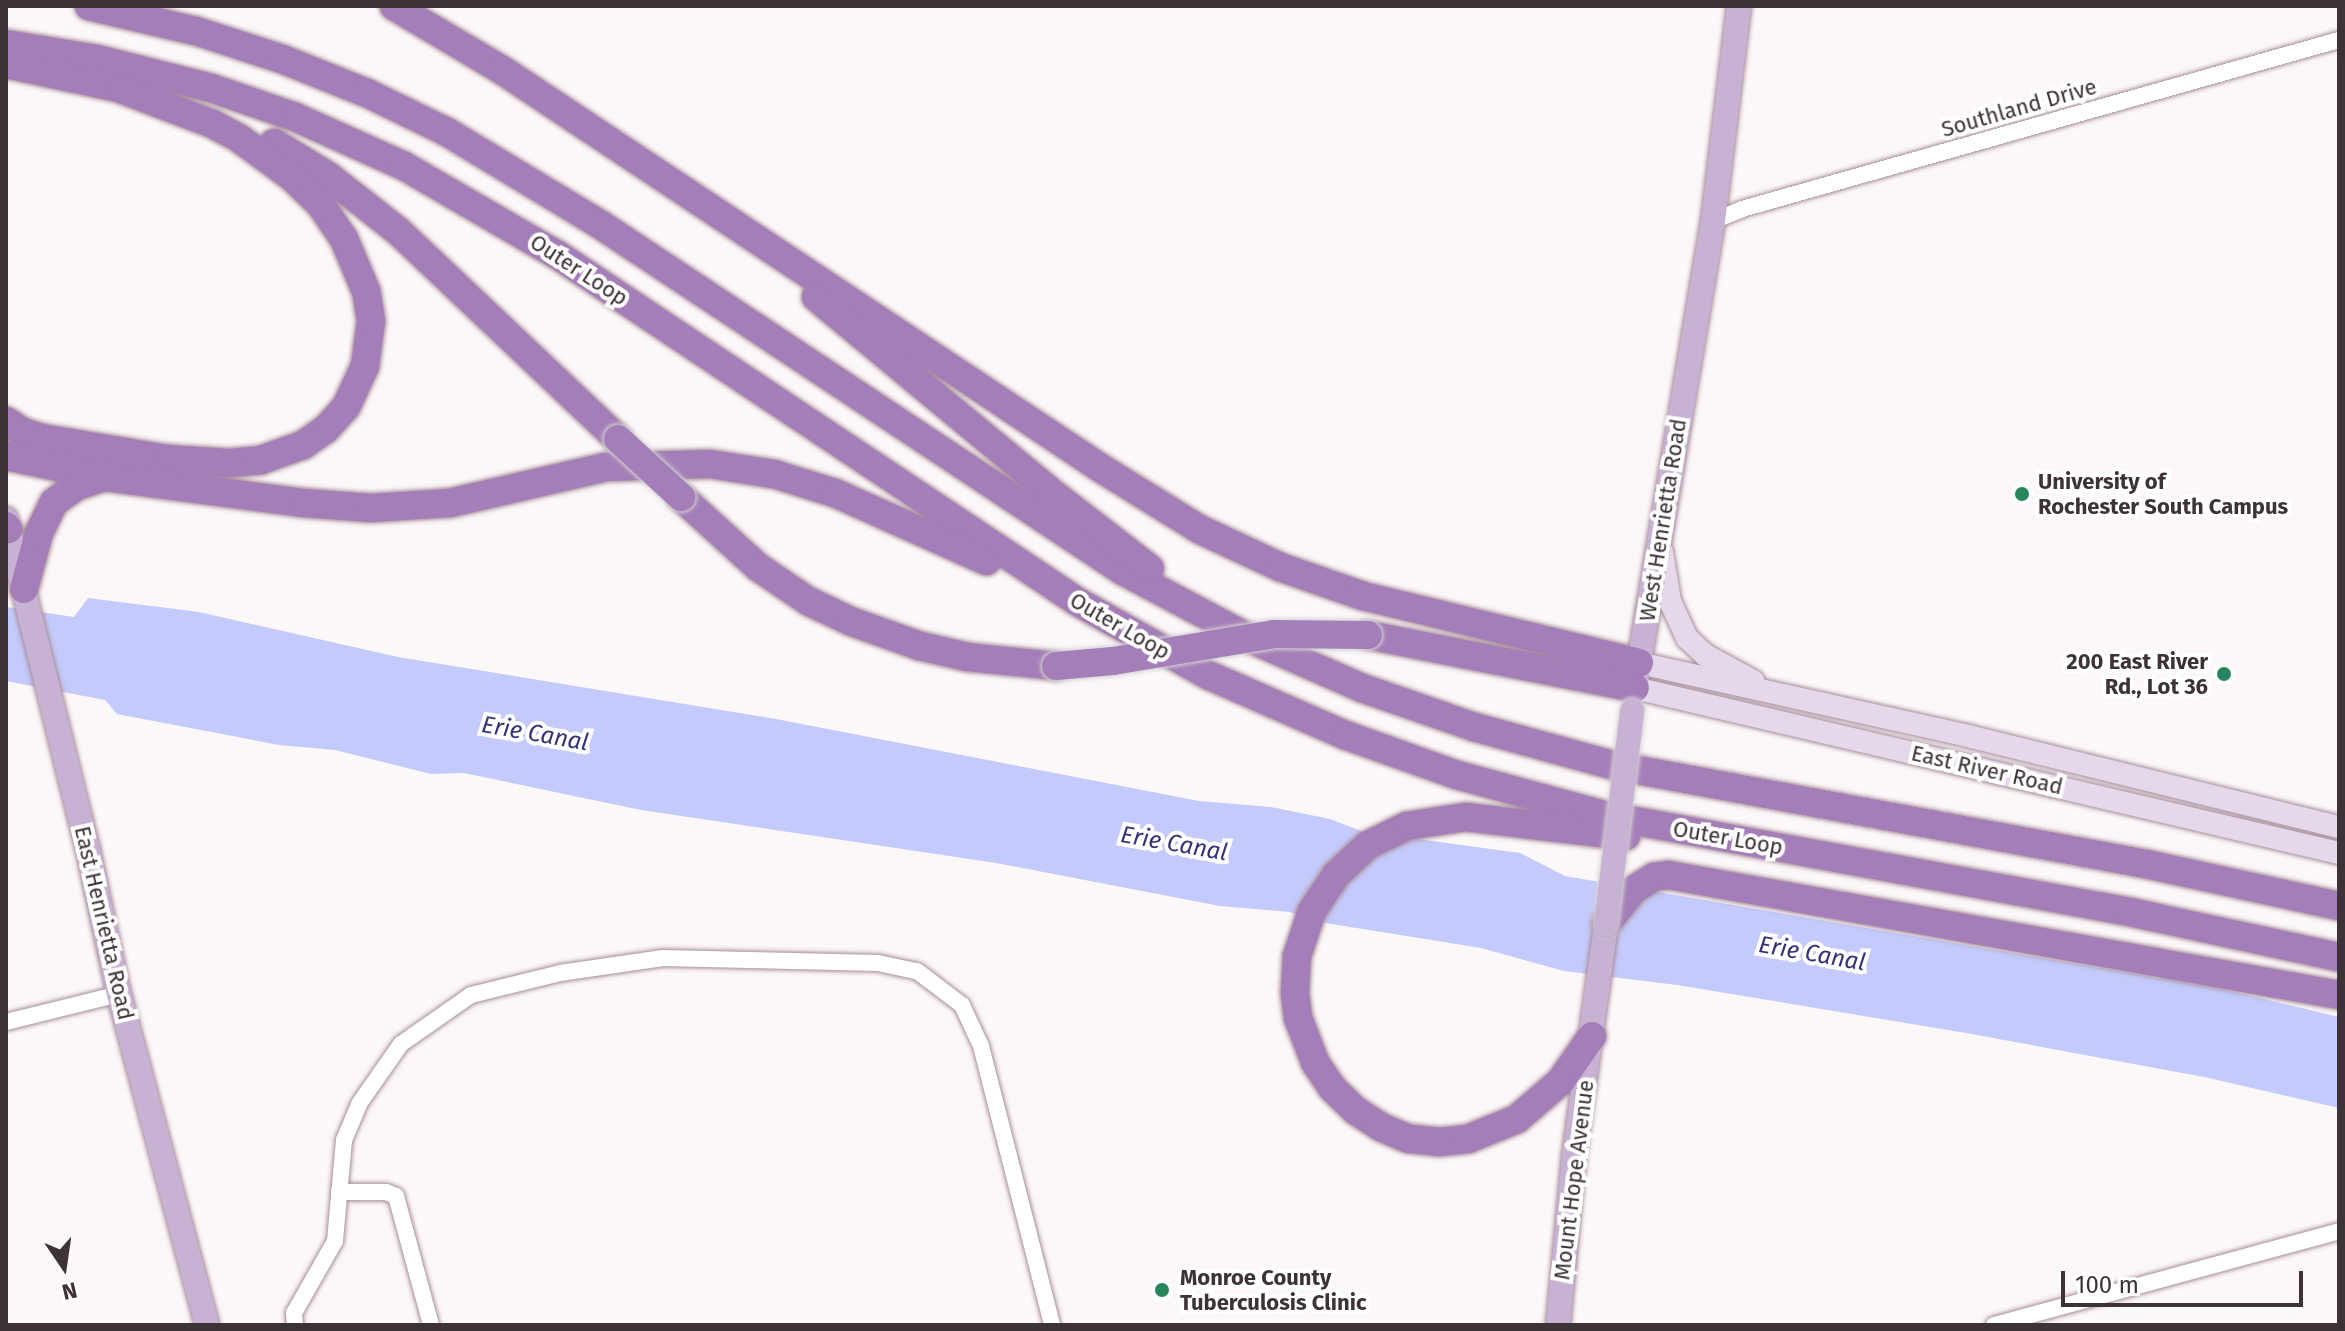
<!DOCTYPE html>
<html>
<head>
<meta charset="utf-8">
<style>
  body { margin:0 }
  #map { position:relative; width:2345px; height:1331px; overflow:hidden; background:#fcf7f9; font-family:"Fira Sans",sans-serif }
  div>[style] { position:absolute }
  .water>* { inset:0; background:#c4cafb }
  .roads { filter:drop-shadow(0 0 2px #a78e9a) drop-shadow(0 0 2px #a78e9a) }
  .street>* { height:16px; margin:-8px; padding:0 8px; transform-origin:8px; border-radius:8px; background:#fff }
  .secondary>* { height:22px; margin:-11px; padding:0 11px; transform-origin:11px; border-radius:11px; background:#e4d8ea }
  .primary>* { height:24px; margin:-12px; padding:0 12px; transform-origin:12px; border-radius:12px; background:#c8b2d4 }
  .highway>* { height:28px; margin:-14px; padding:0 14px; transform-origin:14px; border-radius:14px; background:#a47eb8 }
  .bridges { filter:drop-shadow(0 0 2px #d4d2d3) drop-shadow(0 0 2px #d4d2d3) }
  .primary-bridge>* { height:24px; margin:-12px; padding:0 12px; transform-origin:12px; border-radius:12px; background:#c8b2d4 }
  .highway-bridge>* { height:28px; margin:-14px; padding:0 14px; transform-origin:14px; border-radius:14px; background:#a47eb8 }
  .dots>* { width:22px; height:22px; translate:-50% -50%; box-sizing:border-box; border:4px solid #fff; border-radius:50% }
  span { translate:-50% -50%; white-space:nowrap; text-align:center; line-height:1.15; -webkit-text-stroke:8px #fff; paint-order:stroke }
  .street-label { font-size:22px; color:#3c3237 }
  .poi-label { font-size:22px; color:#3c3237; font-weight:700 }
  .left { translate:0 -50%; text-align:left }
  .right { translate:-100% -50%; text-align:right }
  .water-label { font-size:24px; color:#333277; font-style:italic }
  .frame { position:absolute; inset:0; border:8px solid #3c3237; pointer-events:none }
  .north { position:absolute; left:24px; top:1227px; width:80px; height:80px; -webkit-text-stroke:6px #fff; paint-order:stroke; rotate:167deg; font-size:22px; font-weight:700; line-height:32px; text-align:center; color:#3c3237 }
  .north::after { content:''; display:block; margin:auto; width:28px; height:36px; background:#3c3237; clip-path:polygon(50% 0,100% 100%,50% 72%,0 100%) }
  .scale { position:absolute; left:2061px; top:1271px; width:242px; height:36px; box-sizing:border-box; border:4px solid #3c3237; border-top:0; padding-left:10px; font-size:24px; line-height:28px; white-space:nowrap; color:#3c3237; -webkit-text-stroke:6px #fff; paint-order:stroke }
</style>
</head>
<body>
<div id="map">
  <div class="water">
    <div style="clip-path:polygon(88px 598px,199px 612px,398px 657px,776px 719px,1199px 801px,1271px 807px,1330px 819px,1387px 841px,1418px 839px,1520px 853px,1565px 876px,2222px 989px,2339px 1017px,2339px 1108px,2204px 1077px,1966px 1033px,1677px 985px,1564px 971px,1481px 948px,1313px 921px,1290px 912px,1220px 906px,996px 863px,641px 810px,464px 773px,431px 774px,335px 750px,279px 745px,117px 714px,105px 700px,6px 681px,6px 607px,74px 617px)"></div>
  </div>
  <div class="roads">
    <div class="street">
      <div style="left:1713px;top:221px;width:31px;rotate:-22deg"></div>
      <div style="left:1742px;top:209px;width:620px;rotate:-15.81deg"></div>
      <div style="left:6px;top:1022px;width:116px;rotate:-13.9deg"></div>
      <div style="left:339px;top:1192px;width:47px"></div>
      <div style="left:386px;top:1192px;width:11px;rotate:22deg"></div>
      <div style="left:396px;top:1196px;width:134px;rotate:74.8deg"></div>
      <div style="left:295px;top:1325px;width:12px;rotate:-95deg"></div>
      <div style="left:294px;top:1313px;width:83px;rotate:-60.3deg"></div>
      <div style="left:335px;top:1241px;width:101px;rotate:-84.9deg"></div>
      <div style="left:344px;top:1140px;width:39px;rotate:-67deg"></div>
      <div style="left:359px;top:1104px;width:73px;rotate:-55deg"></div>
      <div style="left:401px;top:1044px;width:85px;rotate:-35deg"></div>
      <div style="left:471px;top:995px;width:92px;rotate:-13.9deg"></div>
      <div style="left:560px;top:973px;width:104px;rotate:-8.3deg"></div>
      <div style="left:663px;top:958px;width:215px;rotate:1.3deg"></div>
      <div style="left:878px;top:963px;width:40px;rotate:12deg"></div>
      <div style="left:917px;top:971px;width:56px;rotate:37.1deg"></div>
      <div style="left:962px;top:1005px;width:45px;rotate:65.1deg"></div>
      <div style="left:981px;top:1046px;width:288px;rotate:75.7deg"></div>
      <div style="left:1994px;top:1325px;width:358px;rotate:-15.2deg"></div>
    </div>
    <div class="secondary">
      <div style="left:1662px;top:552px;width:50px;rotate:80.7deg"></div>
      <div style="left:1670px;top:601px;width:41px;rotate:65.3deg"></div>
      <div style="left:1687px;top:638px;width:25px;rotate:43deg"></div>
      <div style="left:1705px;top:655px;width:55px;rotate:28.4deg"></div>
      <div style="left:1639px;top:663px;width:337px;rotate:12.5deg"></div>
      <div style="left:1968px;top:736px;width:382px;rotate:13.8deg"></div>
      <div style="left:1635px;top:688px;width:723px;rotate:13.19deg"></div>
    </div>
    <div class="primary">
      <div style="left:6px;top:519px;width:341px;rotate:76.1deg"></div>
      <div style="left:88px;top:850px;width:147px;rotate:77.9deg"></div>
      <div style="left:119px;top:994px;width:342px;rotate:75.1deg"></div>
      <div style="left:1636px;top:681px;width:466px;rotate:-80.5deg"></div>
      <div style="left:1713px;top:221px;width:217px;rotate:-83.1deg"></div>
      <div style="left:1558px;top:1325px;width:170px;rotate:-84.6deg"></div>
      <div style="left:1574px;top:1156px;width:234px;rotate:-82.1deg"></div>
    </div>
    <div class="highway">
      <div style="left:89px;top:6px;width:110px;rotate:13.2deg"></div>
      <div style="left:196px;top:31px;width:90px;rotate:18deg"></div>
      <div style="left:282px;top:59px;width:92px;rotate:21.8deg"></div>
      <div style="left:367px;top:93px;width:89px;rotate:26deg"></div>
      <div style="left:447px;top:132px;width:180px;rotate:31.1deg"></div>
      <div style="left:601px;top:225px;width:626px;rotate:33.54deg"></div>
      <div style="left:1123px;top:571px;width:147px;rotate:28deg"></div>
      <div style="left:1253px;top:640px;width:119px;rotate:23.8deg"></div>
      <div style="left:1362px;top:688px;width:119px;rotate:19.2deg"></div>
      <div style="left:1474px;top:727px;width:147px;rotate:15.4deg"></div>
      <div style="left:1616px;top:766px;width:539px;rotate:10.48deg"></div>
      <div style="left:2146px;top:864px;width:198px;rotate:12.3deg"></div>
      <div style="left:394px;top:6px;width:126px;rotate:30.7deg"></div>
      <div style="left:502px;top:70px;width:717px;rotate:33.62deg"></div>
      <div style="left:1099px;top:467px;width:118px;rotate:31.8deg"></div>
      <div style="left:1199px;top:529px;width:89px;rotate:25.1deg"></div>
      <div style="left:1280px;top:567px;width:88px;rotate:19.3deg"></div>
      <div style="left:1363px;top:596px;width:284px;rotate:13.6deg"></div>
      <div style="left:6px;top:44px;width:92px;rotate:9.4deg"></div>
      <div style="left:97px;top:59px;width:118px;rotate:14.3deg"></div>
      <div style="left:211px;top:88px;width:89px;rotate:19deg"></div>
      <div style="left:295px;top:117px;width:120px;rotate:24.2deg"></div>
      <div style="left:404px;top:166px;width:176px;rotate:30.1deg"></div>
      <div style="left:556px;top:254px;width:627px;rotate:33.69deg"></div>
      <div style="left:1078px;top:602px;width:149px;rotate:29.3deg"></div>
      <div style="left:1208px;top:675px;width:150px;rotate:23.7deg"></div>
      <div style="left:1345px;top:735px;width:119px;rotate:19.7deg"></div>
      <div style="left:1457px;top:775px;width:151px;rotate:15.3deg"></div>
      <div style="left:1603px;top:815px;width:536px;rotate:10.43deg"></div>
      <div style="left:2130px;top:912px;width:214px;rotate:12.2deg"></div>
      <div style="left:6px;top:64px;width:135px;rotate:12deg"></div>
      <div style="left:274px;top:143px;width:63px;rotate:31.4deg"></div>
      <div style="left:328px;top:176px;width:89px;rotate:38.2deg"></div>
      <div style="left:398px;top:231px;width:303px;rotate:43.4deg"></div>
      <div style="left:816px;top:297px;width:300px;rotate:39.7deg"></div>
      <div style="left:1047px;top:489px;width:130px;rotate:37.8deg"></div>
      <div style="left:6px;top:421px;width:20px;rotate:33deg"></div>
      <div style="left:23px;top:432px;width:19px;rotate:18deg"></div>
      <div style="left:41px;top:438px;width:128px;rotate:9.5deg"></div>
      <div style="left:167px;top:459px;width:62px;rotate:3.7deg"></div>
      <div style="left:229px;top:463px;width:32px;rotate:-5deg"></div>
      <div style="left:261px;top:460px;width:45px;rotate:-19.7deg"></div>
      <div style="left:303px;top:445px;width:28px;rotate:-35deg"></div>
      <div style="left:326px;top:429px;width:30px;rotate:-48deg"></div>
      <div style="left:346px;top:407px;width:45px;rotate:-65.1deg"></div>
      <div style="left:365px;top:366px;width:45px;rotate:-82.4deg"></div>
      <div style="left:371px;top:321px;width:30px;rotate:-99deg"></div>
      <div style="left:366px;top:291px;width:56px;rotate:-112.9deg"></div>
      <div style="left:344px;top:239px;width:41px;rotate:-124.1deg"></div>
      <div style="left:321px;top:205px;width:40px;rotate:-136deg"></div>
      <div style="left:292px;top:177px;width:66px;rotate:-143.7deg"></div>
      <div style="left:239px;top:138px;width:30px;rotate:-152deg"></div>
      <div style="left:213px;top:124px;width:98px;rotate:-159.2deg"></div>
      <div style="left:6px;top:456px;width:102px;rotate:11.9deg"></div>
      <div style="left:106px;top:477px;width:200px;rotate:7.5deg"></div>
      <div style="left:304px;top:503px;width:67px;rotate:4.3deg"></div>
      <div style="left:371px;top:508px;width:79px;rotate:-3.6deg"></div>
      <div style="left:450px;top:503px;width:160px;rotate:-13deg"></div>
      <div style="left:606px;top:467px;width:104px;rotate:-1.7deg"></div>
      <div style="left:710px;top:464px;width:65px;rotate:8.9deg"></div>
      <div style="left:774px;top:474px;width:64px;rotate:17.3deg"></div>
      <div style="left:835px;top:493px;width:166px;rotate:24.2deg"></div>
      <div style="left:681px;top:497px;width:104px;rotate:42.3deg"></div>
      <div style="left:758px;top:567px;width:60px;rotate:34.2deg"></div>
      <div style="left:808px;top:601px;width:47px;rotate:25.5deg"></div>
      <div style="left:850px;top:621px;width:74px;rotate:19.7deg"></div>
      <div style="left:920px;top:646px;width:48px;rotate:13.2deg"></div>
      <div style="left:967px;top:657px;width:89px;rotate:5.8deg"></div>
      <div style="left:6px;top:526px;width:4px;rotate:56deg"></div>
      <div style="left:24px;top:589px;width:58px;rotate:-75deg"></div>
      <div style="left:39px;top:533px;width:34px;rotate:-64deg"></div>
      <div style="left:54px;top:502px;width:28px;rotate:-35deg"></div>
      <div style="left:77px;top:486px;width:29px;rotate:-18deg"></div>
      <div style="left:1368px;top:635px;width:272px;rotate:11.2deg"></div>
      <div style="left:1606px;top:924px;width:43px;rotate:-51.5deg"></div>
      <div style="left:1633px;top:890px;width:25px;rotate:-32deg"></div>
      <div style="left:1654px;top:877px;width:14px;rotate:-8deg"></div>
      <div style="left:1668px;top:875px;width:682px;rotate:10.14deg"></div>
      <div style="left:1592px;top:1036px;width:55px;rotate:124.6deg"></div>
      <div style="left:1561px;top:1081px;width:58px;rotate:139.2deg"></div>
      <div style="left:1517px;top:1119px;width:53px;rotate:157.8deg"></div>
      <div style="left:1468px;top:1139px;width:28px;rotate:174deg"></div>
      <div style="left:1440px;top:1142px;width:31px;rotate:-174deg"></div>
      <div style="left:1409px;top:1139px;width:30px;rotate:-157deg"></div>
      <div style="left:1381px;top:1127px;width:30px;rotate:-147deg"></div>
      <div style="left:1356px;top:1111px;width:32px;rotate:-136deg"></div>
      <div style="left:1333px;top:1089px;width:32px;rotate:-124deg"></div>
      <div style="left:1315px;top:1062px;width:47px;rotate:-111.1deg"></div>
      <div style="left:1298px;top:1018px;width:26px;rotate:-97deg"></div>
      <div style="left:1295px;top:992px;width:36px;rotate:-87deg"></div>
      <div style="left:1297px;top:956px;width:47px;rotate:-71.6deg"></div>
      <div style="left:1312px;top:911px;width:43px;rotate:-56.3deg"></div>
      <div style="left:1336px;top:875px;width:44px;rotate:-43.2deg"></div>
      <div style="left:1368px;top:845px;width:43px;rotate:-26deg"></div>
      <div style="left:1407px;top:826px;width:60px;rotate:-8.7deg"></div>
      <div style="left:1466px;top:817px;width:161px;rotate:6.8deg"></div>
    </div>
  </div>
  <div class="bridges">
    <div class="primary-bridge">
      <div style="left:1606px;top:924px;width:215px;rotate:-83deg"></div>
    </div>
    <div class="highway-bridge">
      <div style="left:618px;top:439px;width:86px;rotate:42.6deg"></div>
      <div style="left:1056px;top:666px;width:57px;rotate:-5deg"></div>
      <div style="left:1113px;top:661px;width:163px;rotate:-9.5deg"></div>
      <div style="left:1274px;top:634px;width:94px;rotate:0.6deg"></div>
    </div>
  </div>
  <div class="dots">
    <div style="left:2022px;top:494px;background:#26855c"></div>
    <div style="left:2224px;top:674px;background:#26855c"></div>
    <div style="left:1162px;top:1290px;background:#26855c"></div>
  </div>
  <div class="street-label">
    <span style="left:2019px;top:108px;rotate:-16deg">Southland Drive</span>
    <span style="left:579px;top:270px;rotate:33deg">Outer Loop</span>
    <span style="left:1663px;top:520px;rotate:-81deg">West Henrietta Road</span>
    <span style="left:1120px;top:626px;rotate:30deg">Outer Loop</span>
    <span style="left:1987px;top:770px;rotate:13deg">East River Road</span>
    <span style="left:1728px;top:838px;rotate:10deg">Outer Loop</span>
    <span style="left:104px;top:923px;rotate:77deg">East Henrietta Road</span>
    <span style="left:1574px;top:1180px;rotate:-83deg">Mount Hope Avenue</span>
  </div>
  <div class="poi-label">
    <span class="left" style="left:2038px;top:494px">University of<br>Rochester South Campus</span>
    <span class="right" style="left:2208px;top:674px">200 East River<br>Rd., Lot 36</span>
    <span class="left" style="left:1180px;top:1290px">Monroe County<br>Tuberculosis Clinic</span>
  </div>
  <div class="water-label">
    <span style="left:535px;top:734px;rotate:10deg">Erie Canal</span>
    <span style="left:1174px;top:844px;rotate:10deg">Erie Canal</span>
    <span style="left:1812px;top:954px;rotate:10deg">Erie Canal</span>
  </div>
  <div class="frame"></div>
  <div class="north">N</div>
  <div class="scale">100 m</div>
</div>
</body>
</html>
